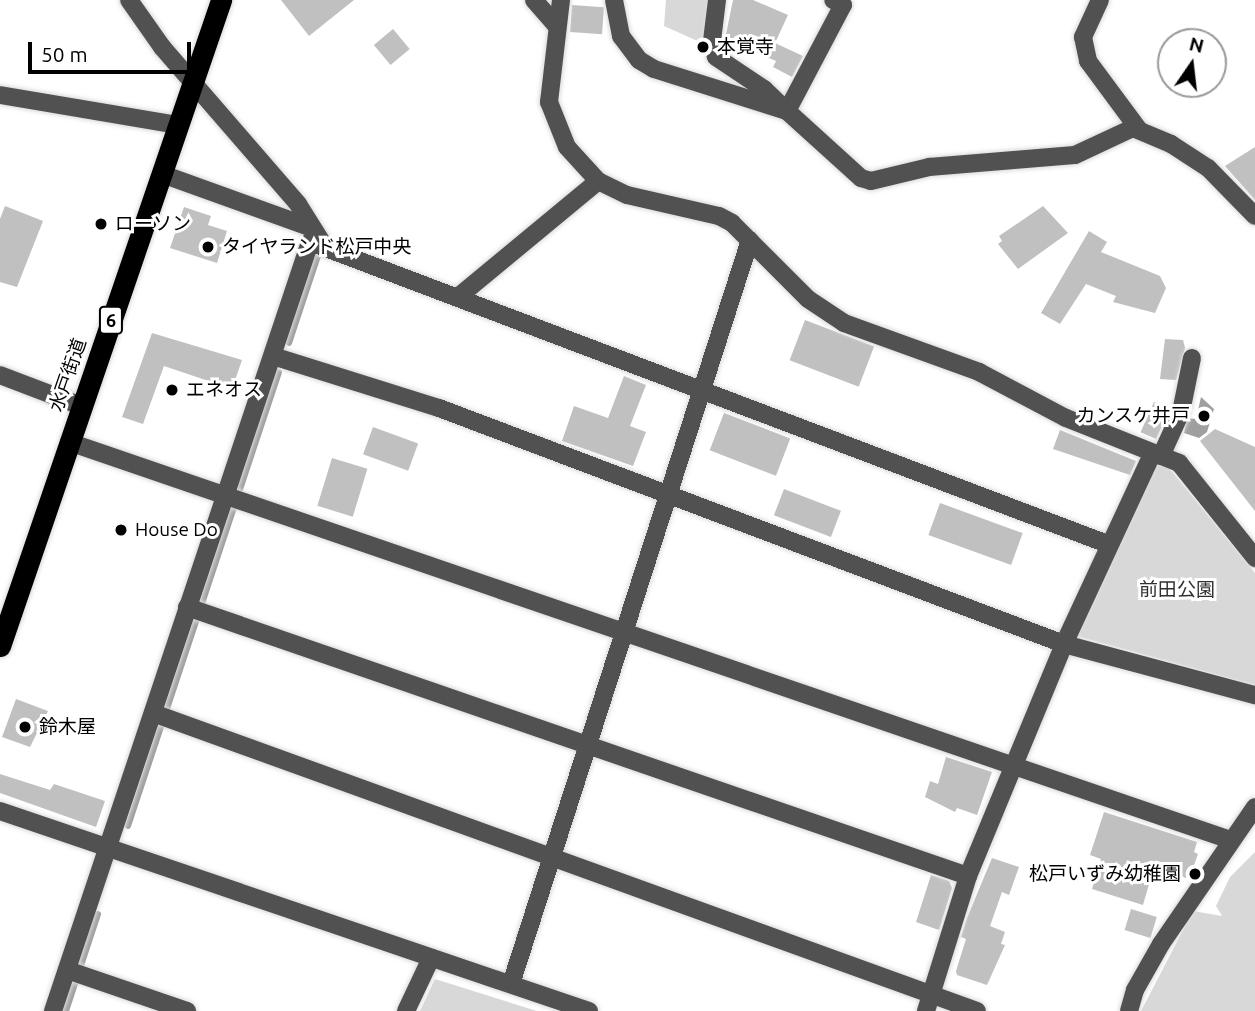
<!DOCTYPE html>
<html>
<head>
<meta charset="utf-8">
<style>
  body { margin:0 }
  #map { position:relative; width:1255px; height:1011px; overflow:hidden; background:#fff; font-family:Ubuntu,"Noto Sans JP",sans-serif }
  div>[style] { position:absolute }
  .green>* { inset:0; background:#d8d8d8 }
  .water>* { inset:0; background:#9f9f9f }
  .stream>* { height:6px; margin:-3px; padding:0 3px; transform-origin:3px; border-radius:3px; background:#9f9f9f }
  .building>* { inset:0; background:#c0c0c0; transform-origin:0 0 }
  .roads { filter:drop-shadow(0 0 2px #dbdbdb) drop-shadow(0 0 2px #dbdbdb) }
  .minor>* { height:18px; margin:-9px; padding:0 9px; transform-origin:9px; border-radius:9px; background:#515151 }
  .highway>* { height:21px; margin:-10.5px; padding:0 10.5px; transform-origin:10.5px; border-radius:10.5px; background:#000 }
  .dots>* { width:19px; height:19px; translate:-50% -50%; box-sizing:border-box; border:4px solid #fff; border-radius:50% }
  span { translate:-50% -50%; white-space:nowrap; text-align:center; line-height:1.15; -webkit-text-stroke:6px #fff; paint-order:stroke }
  .shield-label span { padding:2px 5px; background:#fff; border:2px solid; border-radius:5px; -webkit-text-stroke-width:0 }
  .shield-label { font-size:18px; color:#000; font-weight:700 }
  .poi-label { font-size:19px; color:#000 }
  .left { translate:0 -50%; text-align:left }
  .right { translate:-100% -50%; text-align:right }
  .street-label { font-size:19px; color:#000 }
  .park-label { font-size:19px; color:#2f2f2f }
  .north { position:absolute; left:1157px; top:28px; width:70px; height:70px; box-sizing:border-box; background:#fff; border:2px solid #999; border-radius:50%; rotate:14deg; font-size:19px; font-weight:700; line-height:28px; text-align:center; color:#000 }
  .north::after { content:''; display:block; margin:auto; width:24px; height:32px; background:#000; clip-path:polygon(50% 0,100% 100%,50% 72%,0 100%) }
  .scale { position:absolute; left:28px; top:42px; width:163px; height:32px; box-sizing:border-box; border:4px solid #000; border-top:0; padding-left:9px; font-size:21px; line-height:24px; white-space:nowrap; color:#000; -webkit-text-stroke:5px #fff; paint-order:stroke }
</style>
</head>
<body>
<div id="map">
  <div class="green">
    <div style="clip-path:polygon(666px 0,711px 0,702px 43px,664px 26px)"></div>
    <div style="clip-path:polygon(1154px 465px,1168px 467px,1255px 573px,1255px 685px,1077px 636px)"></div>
    <div style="clip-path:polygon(1255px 852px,1255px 1011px,1141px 1011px,1193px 911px,1222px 916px,1216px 906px,1230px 877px)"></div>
    <div style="clip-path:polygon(435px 979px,537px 1011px,420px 1011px)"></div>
  </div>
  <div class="water">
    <div style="clip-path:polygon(1201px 397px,1214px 409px,1207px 432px,1199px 438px,1184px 433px,1187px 418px,1196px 419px)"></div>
  </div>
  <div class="stream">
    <div style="left:289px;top:343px;width:98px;rotate:-71.6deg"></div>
    <div style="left:128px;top:826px;width:478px;rotate:-71.6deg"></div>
    <div style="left:66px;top:1011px;width:102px;rotate:-71.7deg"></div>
  </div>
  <div class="building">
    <div style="clip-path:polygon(281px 0,354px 0,309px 36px)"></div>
    <div style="clip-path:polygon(733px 0,753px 0,788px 15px,775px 43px,803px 56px,792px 77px,773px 67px,776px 61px,725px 39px)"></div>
    <div style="left:572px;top:5px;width:32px;height:27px;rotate:4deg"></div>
    <div style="left:393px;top:29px;width:26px;height:25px;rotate:50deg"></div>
    <div style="clip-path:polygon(1255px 147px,1255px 200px,1225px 166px)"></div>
    <div style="clip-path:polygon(5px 206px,43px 221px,17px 287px,0 282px,0 219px)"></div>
    <div style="clip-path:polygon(1043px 206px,1068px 233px,1018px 269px,998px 244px,1002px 241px,999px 236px)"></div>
    <div style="clip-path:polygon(184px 207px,211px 216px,208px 225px,227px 231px,217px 263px,170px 248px)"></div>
    <div style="clip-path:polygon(1089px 231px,1107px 242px,1101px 252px,1160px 276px,1166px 288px,1155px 313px,1113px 302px,1116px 296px,1086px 284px,1060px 324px,1041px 313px)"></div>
    <div style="left:805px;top:320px;width:74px;height:43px;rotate:21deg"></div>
    <div style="clip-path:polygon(152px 333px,242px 360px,232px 389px,164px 366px,143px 424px,122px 417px)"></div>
    <div style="clip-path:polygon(1165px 339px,1183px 340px,1185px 348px,1176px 380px,1160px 379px)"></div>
    <div style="clip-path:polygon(624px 376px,646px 385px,630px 426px,646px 432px,633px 466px,562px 441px,574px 406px,608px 418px)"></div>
    <div style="left:1154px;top:402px;width:17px;height:33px;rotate:24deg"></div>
    <div style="left:724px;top:413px;width:71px;height:40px;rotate:21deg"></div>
    <div style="left:373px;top:427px;width:48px;height:29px;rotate:20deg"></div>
    <div style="clip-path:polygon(1215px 429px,1255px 447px,1255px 511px,1200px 441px)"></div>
    <div style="clip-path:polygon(1060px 430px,1136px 461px,1130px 475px,1053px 449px)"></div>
    <div style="left:332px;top:458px;width:37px;height:50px;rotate:17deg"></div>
    <div style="left:784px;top:489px;width:61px;height:28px;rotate:21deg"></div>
    <div style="left:940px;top:503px;width:88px;height:34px;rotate:20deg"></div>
    <div style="clip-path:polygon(16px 699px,48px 711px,30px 747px,2px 737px)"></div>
    <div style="clip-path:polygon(946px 757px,992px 772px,977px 815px,957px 808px,955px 812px,925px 797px,930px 781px,938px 784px)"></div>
    <div style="clip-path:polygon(0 774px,50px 790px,54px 784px,105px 801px,96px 827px,0 793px)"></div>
    <div style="clip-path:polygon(1104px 812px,1197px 842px,1194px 852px,1198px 854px,1189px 879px,1154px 867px,1143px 905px,1092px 889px,1101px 859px,1090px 855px)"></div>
    <div style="clip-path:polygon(992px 858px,1019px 867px,1009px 895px,1002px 892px,990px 926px,1005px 932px,1001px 944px,1005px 945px,987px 985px,957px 975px,956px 971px,966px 939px,961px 937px,967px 918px)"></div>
    <div style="clip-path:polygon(931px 875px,949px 881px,952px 888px,939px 930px,916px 922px)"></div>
    <div style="left:1131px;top:909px;width:27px;height:22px;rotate:17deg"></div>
  </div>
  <div class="roads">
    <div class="minor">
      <div style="left:129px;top:0;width:57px;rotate:54.9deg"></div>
      <div style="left:162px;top:47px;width:208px;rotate:49.1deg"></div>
      <div style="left:298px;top:204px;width:51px;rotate:57.9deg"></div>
      <div style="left:534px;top:0;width:33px;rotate:49deg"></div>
      <div style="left:561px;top:0;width:103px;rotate:96.7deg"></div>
      <div style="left:549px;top:102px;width:48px;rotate:68.2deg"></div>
      <div style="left:567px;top:147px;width:46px;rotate:47.6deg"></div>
      <div style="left:598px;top:181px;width:32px;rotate:26deg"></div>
      <div style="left:627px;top:195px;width:94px;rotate:12.9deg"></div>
      <div style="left:719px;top:216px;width:15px;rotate:28deg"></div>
      <div style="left:732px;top:223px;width:107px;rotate:45deg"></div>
      <div style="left:808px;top:299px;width:43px;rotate:33.7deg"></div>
      <div style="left:844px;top:323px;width:144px;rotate:19.9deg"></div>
      <div style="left:979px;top:372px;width:98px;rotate:27.9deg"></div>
      <div style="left:1066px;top:418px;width:122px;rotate:21.7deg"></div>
      <div style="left:1179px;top:463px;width:122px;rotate:51.3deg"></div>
      <div style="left:614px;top:0;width:37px;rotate:79deg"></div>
      <div style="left:621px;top:36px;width:30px;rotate:53deg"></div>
      <div style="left:639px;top:60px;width:17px;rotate:31deg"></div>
      <div style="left:654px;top:69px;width:139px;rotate:17.5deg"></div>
      <div style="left:787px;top:111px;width:100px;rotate:42.2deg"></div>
      <div style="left:861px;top:178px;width:10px;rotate:17deg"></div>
      <div style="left:871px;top:181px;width:60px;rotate:-13.6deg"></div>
      <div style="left:929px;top:167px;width:146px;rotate:-4.7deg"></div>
      <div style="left:1075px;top:155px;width:64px;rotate:-25deg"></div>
      <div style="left:1133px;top:128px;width:41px;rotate:22.8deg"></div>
      <div style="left:1171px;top:144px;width:44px;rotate:33deg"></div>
      <div style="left:1208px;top:168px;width:67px;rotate:45.6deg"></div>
      <div style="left:717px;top:0;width:41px;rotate:97deg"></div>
      <div style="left:712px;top:41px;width:16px;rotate:76deg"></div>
      <div style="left:716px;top:57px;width:58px;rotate:33.7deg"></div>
      <div style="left:764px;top:89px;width:32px;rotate:44deg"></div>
      <div style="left:787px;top:111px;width:120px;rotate:-62.2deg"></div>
      <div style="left:843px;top:5px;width:11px;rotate:-153deg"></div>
      <div style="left:1100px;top:0;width:41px;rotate:114.7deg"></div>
      <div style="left:1083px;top:37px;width:25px;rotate:78deg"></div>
      <div style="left:1088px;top:61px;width:86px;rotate:53.5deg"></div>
      <div style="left:0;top:95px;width:181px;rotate:9.6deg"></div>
      <div style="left:162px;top:174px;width:159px;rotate:19.8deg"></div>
      <div style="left:458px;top:297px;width:182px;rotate:-39.6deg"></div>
      <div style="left:273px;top:356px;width:174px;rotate:17.4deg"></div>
      <div style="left:439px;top:408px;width:668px;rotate:20.69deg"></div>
      <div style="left:1064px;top:644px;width:198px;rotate:15deg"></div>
      <div style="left:0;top:375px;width:87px;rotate:20.9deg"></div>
      <div style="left:69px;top:442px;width:1227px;rotate:18.92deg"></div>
      <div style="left:1161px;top:456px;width:48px;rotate:-65.6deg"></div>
      <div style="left:1181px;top:412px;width:55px;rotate:-78.5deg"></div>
      <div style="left:187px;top:607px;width:826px;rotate:19.01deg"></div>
      <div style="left:153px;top:713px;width:876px;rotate:19.88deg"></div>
      <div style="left:0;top:811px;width:622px;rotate:18.76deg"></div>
      <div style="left:67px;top:970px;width:127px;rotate:18.9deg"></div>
      <div style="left:511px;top:984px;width:781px;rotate:-72.19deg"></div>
      <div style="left:53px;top:1011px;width:811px;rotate:-71.52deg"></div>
      <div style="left:310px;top:242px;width:855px;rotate:20.74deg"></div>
      <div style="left:406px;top:1011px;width:59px;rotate:-64.7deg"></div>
      <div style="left:926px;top:1011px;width:141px;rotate:-72.7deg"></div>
      <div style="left:968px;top:876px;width:251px;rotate:-67.5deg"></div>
      <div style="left:1064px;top:644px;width:209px;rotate:-65.1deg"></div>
      <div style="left:1129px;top:1011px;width:22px;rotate:-74deg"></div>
      <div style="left:1135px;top:990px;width:53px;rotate:-60.5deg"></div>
      <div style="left:1161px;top:944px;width:166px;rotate:-55.5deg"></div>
    </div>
    <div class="highway">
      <div style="left:0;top:646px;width:683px;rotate:-71.11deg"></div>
    </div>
  </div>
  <div class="dots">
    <div style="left:703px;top:47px;background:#000"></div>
    <div style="left:101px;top:224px;background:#000"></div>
    <div style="left:208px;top:247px;background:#000"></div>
    <div style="left:172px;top:390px;background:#000"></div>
    <div style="left:1204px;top:416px;background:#000"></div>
    <div style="left:121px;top:530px;background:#000"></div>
    <div style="left:25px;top:727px;background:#000"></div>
    <div style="left:1195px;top:874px;background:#000"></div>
  </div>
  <div class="shield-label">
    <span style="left:111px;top:320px">6</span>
  </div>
  <div class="poi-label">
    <span class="left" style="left:717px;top:47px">本覚寺</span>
    <span class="left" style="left:115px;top:224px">ローソン</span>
    <span class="left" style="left:222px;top:247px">タイヤランド松戸中央</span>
    <span class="left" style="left:186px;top:390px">エネオス</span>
    <span class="right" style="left:1190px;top:416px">カンスケ井戸</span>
    <span class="left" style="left:135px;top:530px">House Do</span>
    <span class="left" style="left:39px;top:727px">鈴木屋</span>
    <span class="right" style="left:1181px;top:874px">松戸いずみ幼稚園</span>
  </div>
  <div class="street-label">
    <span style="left:68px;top:375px;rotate:-71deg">水戸街道</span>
  </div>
  <div class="park-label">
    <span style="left:1177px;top:590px">前田公園</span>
  </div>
  <div class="north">N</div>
  <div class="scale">50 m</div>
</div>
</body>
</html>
